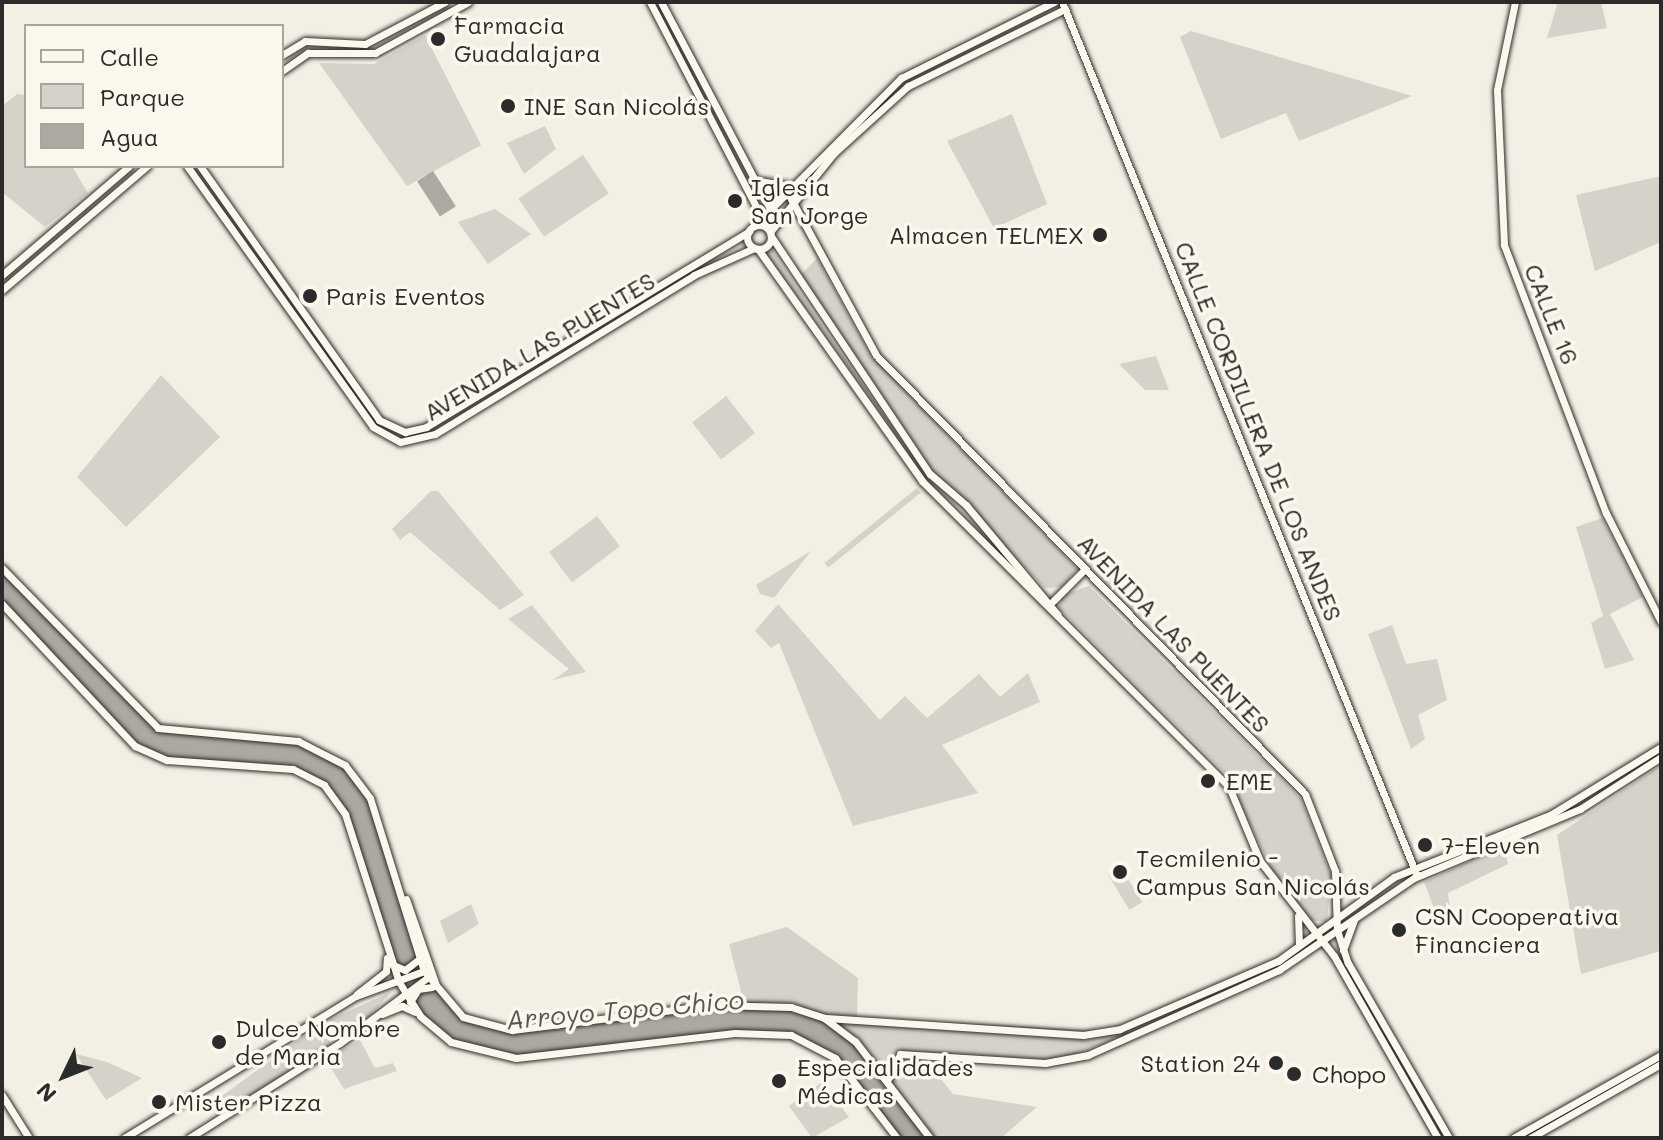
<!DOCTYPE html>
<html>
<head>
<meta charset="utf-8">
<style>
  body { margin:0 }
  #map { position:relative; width:1663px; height:1140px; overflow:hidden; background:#f3efe4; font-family:Mali,sans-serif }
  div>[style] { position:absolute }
  .green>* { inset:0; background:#d5d2c9; transform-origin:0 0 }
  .water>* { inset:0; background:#aca9a2; transform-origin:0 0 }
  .roads { filter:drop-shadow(0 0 2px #2b2b2b) drop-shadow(0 0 2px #2b2b2b) }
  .secondary>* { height:7px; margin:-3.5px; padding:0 3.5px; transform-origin:3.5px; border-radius:3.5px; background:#fbf7ec }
  .secondary>.ring { margin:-3.5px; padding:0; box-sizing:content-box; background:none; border:7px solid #fbf7ec; border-radius:50% }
  .dots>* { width:22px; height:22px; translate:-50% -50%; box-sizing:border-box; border:4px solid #fbf7ec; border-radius:50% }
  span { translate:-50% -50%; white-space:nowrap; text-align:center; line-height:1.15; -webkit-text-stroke:7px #fbf7ec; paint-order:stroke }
  .poi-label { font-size:24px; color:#2b2b2b }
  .left { translate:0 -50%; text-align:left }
  .right { translate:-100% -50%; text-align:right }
  .street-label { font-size:24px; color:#2b2b2b }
  .water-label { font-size:26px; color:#585755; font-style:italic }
  .frame { position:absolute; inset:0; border:4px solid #2b2b2b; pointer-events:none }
  .legend { position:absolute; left:24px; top:24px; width:260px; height:144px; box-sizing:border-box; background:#fbf7ec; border:2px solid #a8a59f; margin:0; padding:10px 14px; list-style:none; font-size:24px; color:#2b2b2b }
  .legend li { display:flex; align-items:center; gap:16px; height:40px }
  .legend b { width:40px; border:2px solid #a8a59f }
  .north { position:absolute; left:24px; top:1036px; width:80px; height:80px; -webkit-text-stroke:6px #fbf7ec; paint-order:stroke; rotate:227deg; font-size:22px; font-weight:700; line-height:32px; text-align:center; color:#2b2b2b }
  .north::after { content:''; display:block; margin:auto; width:28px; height:36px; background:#2b2b2b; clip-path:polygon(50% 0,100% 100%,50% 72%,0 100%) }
</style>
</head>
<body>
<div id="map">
  <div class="green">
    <div style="clip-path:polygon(1558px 2px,1601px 2px,1607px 28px,1547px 38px)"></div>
    <div style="clip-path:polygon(1191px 31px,1412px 96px,1299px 141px,1286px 113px,1221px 139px,1180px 37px)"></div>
    <div style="clip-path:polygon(425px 35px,481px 145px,407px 186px,319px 63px,374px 64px)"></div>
    <div style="clip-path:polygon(17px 94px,26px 95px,26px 166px,72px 166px,88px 193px,45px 227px,2px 192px,2px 106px)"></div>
    <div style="clip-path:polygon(1012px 114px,1047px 204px,994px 228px,947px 141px)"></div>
    <div style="clip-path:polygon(545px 126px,556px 149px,524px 174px,507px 143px)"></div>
    <div style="left:583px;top:155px;width:46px;height:78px;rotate:56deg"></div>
    <div style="clip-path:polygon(1661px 176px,1661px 242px,1595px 271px,1576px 195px)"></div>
    <div style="clip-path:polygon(495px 209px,531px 234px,488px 264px,458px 222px)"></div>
    <div style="clip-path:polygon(771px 248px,831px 338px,922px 470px,766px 253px)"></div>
    <div style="clip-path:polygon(817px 258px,870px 355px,1077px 569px,1062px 587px,1045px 588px,931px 471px,800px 276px)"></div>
    <div style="clip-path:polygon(1156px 356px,1169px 390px,1145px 390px,1119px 364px)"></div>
    <div style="clip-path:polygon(161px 375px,220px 437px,126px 527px,77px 477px)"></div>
    <div style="left:726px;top:396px;width:47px;height:43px;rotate:52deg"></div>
    <div style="left:917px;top:488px;width:6px;height:119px;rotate:51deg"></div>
    <div style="clip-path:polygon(431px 491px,438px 491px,524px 595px,500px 610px,410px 532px,400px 540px,392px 529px)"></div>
    <div style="left:597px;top:516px;width:38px;height:60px;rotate:53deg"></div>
    <div style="clip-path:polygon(1602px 518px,1643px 597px,1610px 614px,1634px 660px,1605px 669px,1591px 623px,1603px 616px,1576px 527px)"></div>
    <div style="clip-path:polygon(811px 551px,774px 598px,760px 594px,756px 585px)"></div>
    <div style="clip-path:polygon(1089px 586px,1301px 799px,1331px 876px,1327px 922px,1309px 920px,1276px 879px,1228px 776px,1059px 608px,1063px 595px)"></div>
    <div style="clip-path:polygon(778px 604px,880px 720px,905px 696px,927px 718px,979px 674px,1000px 697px,1028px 673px,1040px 702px,942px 745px,978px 793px,853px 826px,779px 643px,771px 648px,755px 631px)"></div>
    <div style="clip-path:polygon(532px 605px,586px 672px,553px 680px,569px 669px,508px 619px)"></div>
    <div style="clip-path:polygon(1392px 625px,1406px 664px,1437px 659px,1447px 700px,1418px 715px,1425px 739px,1411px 749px,1368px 634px)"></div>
    <div style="clip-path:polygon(1661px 765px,1661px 951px,1581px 974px,1557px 835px)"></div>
    <div style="clip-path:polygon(1504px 846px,1508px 864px,1448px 893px,1450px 911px,1436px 913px,1424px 882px)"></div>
    <div style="left:1121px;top:867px;width:41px;height:15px;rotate:59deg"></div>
    <div style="clip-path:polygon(471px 904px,479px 924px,448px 943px,440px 921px)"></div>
    <div style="clip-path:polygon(787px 927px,858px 978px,857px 1018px,1133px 1032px,1057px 1062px,921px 1054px,953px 1094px,1037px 1107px,1001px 1138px,930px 1138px,872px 1060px,744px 1003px,729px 944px)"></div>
    <div style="clip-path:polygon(391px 992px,367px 1019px,340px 1038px,329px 1020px)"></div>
    <div style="left:318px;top:1026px;width:22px;height:119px;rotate:54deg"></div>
    <div style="clip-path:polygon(360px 1040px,375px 1068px,393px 1063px,397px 1071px,344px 1089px,326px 1060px)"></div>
    <div style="clip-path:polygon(76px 1054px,107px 1062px,142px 1078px,106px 1100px)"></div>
    <div style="clip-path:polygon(822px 1082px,849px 1117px,812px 1138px,789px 1106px)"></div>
  </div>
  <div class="water">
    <div style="left:433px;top:171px;width:42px;height:19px;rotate:57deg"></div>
    <div style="clip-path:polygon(2px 568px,158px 728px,283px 738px,321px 748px,345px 765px,367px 791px,427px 978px,452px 1009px,499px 1030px,756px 1002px,808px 1012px,846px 1033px,930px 1138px,897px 1138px,849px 1073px,806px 1040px,762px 1032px,508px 1058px,451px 1042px,410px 1002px,339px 802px,304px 773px,167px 760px,135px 746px,2px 604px)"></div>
  </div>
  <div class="roads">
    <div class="secondary">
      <div style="left:650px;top:2px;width:243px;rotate:62.6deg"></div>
      <div style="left:661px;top:2px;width:236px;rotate:62.2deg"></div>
      <div style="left:1062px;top:2px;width:943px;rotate:67.89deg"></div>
      <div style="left:1515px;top:2px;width:90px;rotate:101.6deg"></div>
      <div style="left:1497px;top:90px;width:155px;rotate:87.4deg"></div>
      <div style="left:1504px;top:245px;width:287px;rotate:69.2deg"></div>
      <div style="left:1606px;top:513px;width:122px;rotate:63.2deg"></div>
      <div style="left:282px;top:55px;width:27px;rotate:-31deg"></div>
      <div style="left:305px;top:41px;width:60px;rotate:2.9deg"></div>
      <div style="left:365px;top:44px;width:90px;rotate:-27.7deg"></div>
      <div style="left:282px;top:71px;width:32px;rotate:-35deg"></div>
      <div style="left:308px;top:53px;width:67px"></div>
      <div style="left:375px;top:53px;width:106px;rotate:-28.7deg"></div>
      <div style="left:187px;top:166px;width:320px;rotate:54.5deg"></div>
      <div style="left:373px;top:427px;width:31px;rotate:29deg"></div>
      <div style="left:400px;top:442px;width:36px;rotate:-13deg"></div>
      <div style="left:435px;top:434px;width:304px;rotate:-31.5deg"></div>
      <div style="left:694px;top:275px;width:66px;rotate:-24.2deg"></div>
      <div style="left:200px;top:166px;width:311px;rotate:54.8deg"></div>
      <div style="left:379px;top:420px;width:29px;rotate:25deg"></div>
      <div style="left:405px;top:432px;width:22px;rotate:-13deg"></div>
      <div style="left:426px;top:427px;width:378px;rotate:-31.2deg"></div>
      <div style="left:759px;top:181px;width:31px;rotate:9deg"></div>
      <div style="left:791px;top:199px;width:178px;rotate:61.4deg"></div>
      <div style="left:876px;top:355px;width:614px;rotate:45.66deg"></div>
      <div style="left:1305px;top:794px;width:83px;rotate:68.7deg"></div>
      <div style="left:1335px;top:871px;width:59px;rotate:88.1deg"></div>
      <div style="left:1337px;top:930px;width:35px;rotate:72deg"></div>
      <div style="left:1348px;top:963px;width:202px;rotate:60deg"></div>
      <div class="ring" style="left:747px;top:225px;width:17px;height:17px"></div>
      <div style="left:754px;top:226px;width:209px;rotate:-45.2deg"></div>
      <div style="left:901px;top:78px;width:171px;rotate:-26.4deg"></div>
      <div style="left:770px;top:232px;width:102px;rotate:-51deg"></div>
      <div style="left:834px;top:153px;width:100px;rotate:-42.2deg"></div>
      <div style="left:908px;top:86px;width:175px;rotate:-26.1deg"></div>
      <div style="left:771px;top:236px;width:286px;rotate:56.3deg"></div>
      <div style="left:930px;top:474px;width:48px;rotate:40.7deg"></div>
      <div style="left:966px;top:505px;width:143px;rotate:50.1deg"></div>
      <div style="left:758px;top:249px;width:284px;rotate:54.7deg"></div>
      <div style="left:922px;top:481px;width:433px;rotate:44.9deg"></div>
      <div style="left:1229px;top:787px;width:80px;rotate:67.3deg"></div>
      <div style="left:1260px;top:861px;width:120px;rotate:52.1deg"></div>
      <div style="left:1334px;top:956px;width:210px;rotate:60.3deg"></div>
      <div style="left:2px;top:275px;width:167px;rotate:-40.6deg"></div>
      <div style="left:2px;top:290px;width:191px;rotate:-40.5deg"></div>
      <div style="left:2px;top:568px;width:223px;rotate:45.7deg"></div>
      <div style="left:158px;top:728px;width:141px;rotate:5.3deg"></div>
      <div style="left:298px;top:741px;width:53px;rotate:27.1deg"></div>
      <div style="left:345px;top:765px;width:41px;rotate:52.9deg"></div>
      <div style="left:370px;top:798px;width:181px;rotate:72.7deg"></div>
      <div style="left:424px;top:971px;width:60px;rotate:49.7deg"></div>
      <div style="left:463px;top:1017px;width:51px;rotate:14.9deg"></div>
      <div style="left:512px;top:1030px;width:202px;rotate:-7.1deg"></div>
      <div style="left:712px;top:1005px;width:79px;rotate:1.5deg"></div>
      <div style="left:791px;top:1007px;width:35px;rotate:18deg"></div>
      <div style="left:824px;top:1018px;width:39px;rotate:37deg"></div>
      <div style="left:855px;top:1041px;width:123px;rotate:52.3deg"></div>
      <div style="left:1053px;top:601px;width:44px;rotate:-45deg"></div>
      <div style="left:2px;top:604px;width:195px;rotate:46.9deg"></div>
      <div style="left:135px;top:746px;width:35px;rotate:24deg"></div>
      <div style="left:167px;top:760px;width:126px;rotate:4.1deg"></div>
      <div style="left:293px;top:769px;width:35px;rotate:27deg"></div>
      <div style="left:324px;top:785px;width:36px;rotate:54deg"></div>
      <div style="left:345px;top:814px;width:176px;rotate:72.2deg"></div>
      <div style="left:399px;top:982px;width:40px;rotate:58deg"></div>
      <div style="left:420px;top:1016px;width:40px;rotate:40deg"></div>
      <div style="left:451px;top:1042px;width:67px;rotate:13.8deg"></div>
      <div style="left:516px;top:1058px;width:220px;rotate:-6.5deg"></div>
      <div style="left:735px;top:1033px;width:56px;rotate:2deg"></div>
      <div style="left:791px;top:1035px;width:50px;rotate:27.6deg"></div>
      <div style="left:835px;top:1058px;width:101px;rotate:52.2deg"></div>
      <div style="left:406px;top:899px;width:91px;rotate:70.8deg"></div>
      <div style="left:1298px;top:916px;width:29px;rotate:88deg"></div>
      <div style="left:1343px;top:950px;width:32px;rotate:-70deg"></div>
      <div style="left:393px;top:965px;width:13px;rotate:23deg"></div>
      <div style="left:405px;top:970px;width:18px;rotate:-38deg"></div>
      <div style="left:357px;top:994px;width:37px;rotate:-38deg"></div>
      <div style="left:386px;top:971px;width:13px;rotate:-86deg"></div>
      <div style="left:410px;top:1002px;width:15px;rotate:-58deg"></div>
      <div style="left:418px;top:989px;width:14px;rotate:-8deg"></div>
      <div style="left:382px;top:1014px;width:22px;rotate:-22deg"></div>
      <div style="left:402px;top:1006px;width:14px;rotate:25deg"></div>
      <div style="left:826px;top:1018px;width:258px;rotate:3.8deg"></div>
      <div style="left:1083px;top:1035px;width:37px;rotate:-9deg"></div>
      <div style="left:1120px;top:1029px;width:172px;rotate:-23.3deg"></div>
      <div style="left:1278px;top:961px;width:143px;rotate:-35.9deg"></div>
      <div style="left:1394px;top:877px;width:170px;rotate:-21.7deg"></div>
      <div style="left:1552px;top:814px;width:128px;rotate:-31.6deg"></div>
      <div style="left:888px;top:1079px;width:28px;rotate:-64deg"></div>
      <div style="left:900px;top:1054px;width:145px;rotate:3.6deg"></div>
      <div style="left:1045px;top:1063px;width:44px;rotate:-10.5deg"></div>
      <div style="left:1088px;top:1055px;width:209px;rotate:-24deg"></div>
      <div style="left:1279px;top:970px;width:163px;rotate:-34.3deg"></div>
      <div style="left:1414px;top:878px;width:180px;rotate:-22.6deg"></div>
      <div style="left:1580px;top:809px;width:96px;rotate:-32.7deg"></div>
      <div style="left:2px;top:1095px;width:51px;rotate:57.9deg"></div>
      <div style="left:124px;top:1138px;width:272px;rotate:-31.5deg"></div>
      <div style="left:356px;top:996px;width:72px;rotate:-20.2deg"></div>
      <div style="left:189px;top:1138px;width:178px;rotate:-32.2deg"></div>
      <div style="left:340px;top:1043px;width:109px;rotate:-36.8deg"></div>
      <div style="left:1513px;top:1138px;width:170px;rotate:-29.3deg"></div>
      <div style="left:1530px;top:1138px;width:150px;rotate:-29.5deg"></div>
    </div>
  </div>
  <div class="dots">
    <div style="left:438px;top:39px;background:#2b2b2b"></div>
    <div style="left:508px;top:106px;background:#2b2b2b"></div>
    <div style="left:735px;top:201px;background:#2b2b2b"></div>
    <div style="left:1100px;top:235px;background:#2b2b2b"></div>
    <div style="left:310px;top:296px;background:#2b2b2b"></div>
    <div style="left:1208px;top:781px;background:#2b2b2b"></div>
    <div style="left:1425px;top:845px;background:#2b2b2b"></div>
    <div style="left:1120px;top:872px;background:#2b2b2b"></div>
    <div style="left:1399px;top:930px;background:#2b2b2b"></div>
    <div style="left:219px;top:1042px;background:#2b2b2b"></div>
    <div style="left:1276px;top:1063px;background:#2b2b2b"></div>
    <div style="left:1294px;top:1074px;background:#2b2b2b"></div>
    <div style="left:779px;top:1081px;background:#2b2b2b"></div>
    <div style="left:159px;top:1102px;background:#2b2b2b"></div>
  </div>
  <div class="poi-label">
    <span class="left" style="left:454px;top:39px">Farmacia<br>Guadalajara</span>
    <span class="left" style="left:524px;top:106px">INE San Nicolás</span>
    <span class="left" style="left:751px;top:201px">Iglesia<br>San Jorge</span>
    <span class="right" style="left:1084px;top:235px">Almacen TELMEX</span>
    <span class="left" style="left:326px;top:296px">Paris Eventos</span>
    <span class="left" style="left:1226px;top:781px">EME</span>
    <span class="left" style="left:1441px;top:845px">7-Eleven</span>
    <span class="left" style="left:1136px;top:872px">Tecmilenio -<br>Campus San Nicolás</span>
    <span class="left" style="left:1415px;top:930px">CSN Cooperativa<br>Financiera</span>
    <span class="left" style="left:235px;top:1042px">Dulce Nombre<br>de Maria</span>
    <span class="right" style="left:1260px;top:1063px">Station 24</span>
    <span class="left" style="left:797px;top:1081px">Especialidades<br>Médicas</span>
    <span class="left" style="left:1312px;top:1074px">Chopo</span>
    <span class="left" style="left:175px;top:1102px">Mister Pizza</span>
  </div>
  <div class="street-label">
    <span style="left:1552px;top:314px;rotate:68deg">CALLE 16</span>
    <span style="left:539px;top:346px;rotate:-31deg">AVENIDA LAS PUENTES</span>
    <span style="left:1259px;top:431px;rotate:68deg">CALLE CORDILLERA DE LOS ANDES</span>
    <span style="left:1174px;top:633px;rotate:46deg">AVENIDA LAS PUENTES</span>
  </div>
  <div class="water-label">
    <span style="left:625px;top:1010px;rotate:-5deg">Arroyo Topo Chico</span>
  </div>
  <div class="frame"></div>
  <ul class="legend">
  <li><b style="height:10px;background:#fbf7ec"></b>Calle</li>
  <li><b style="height:22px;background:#d5d2c9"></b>Parque</li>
  <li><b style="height:22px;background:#aca9a2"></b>Agua</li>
  </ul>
  <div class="north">N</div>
</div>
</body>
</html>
